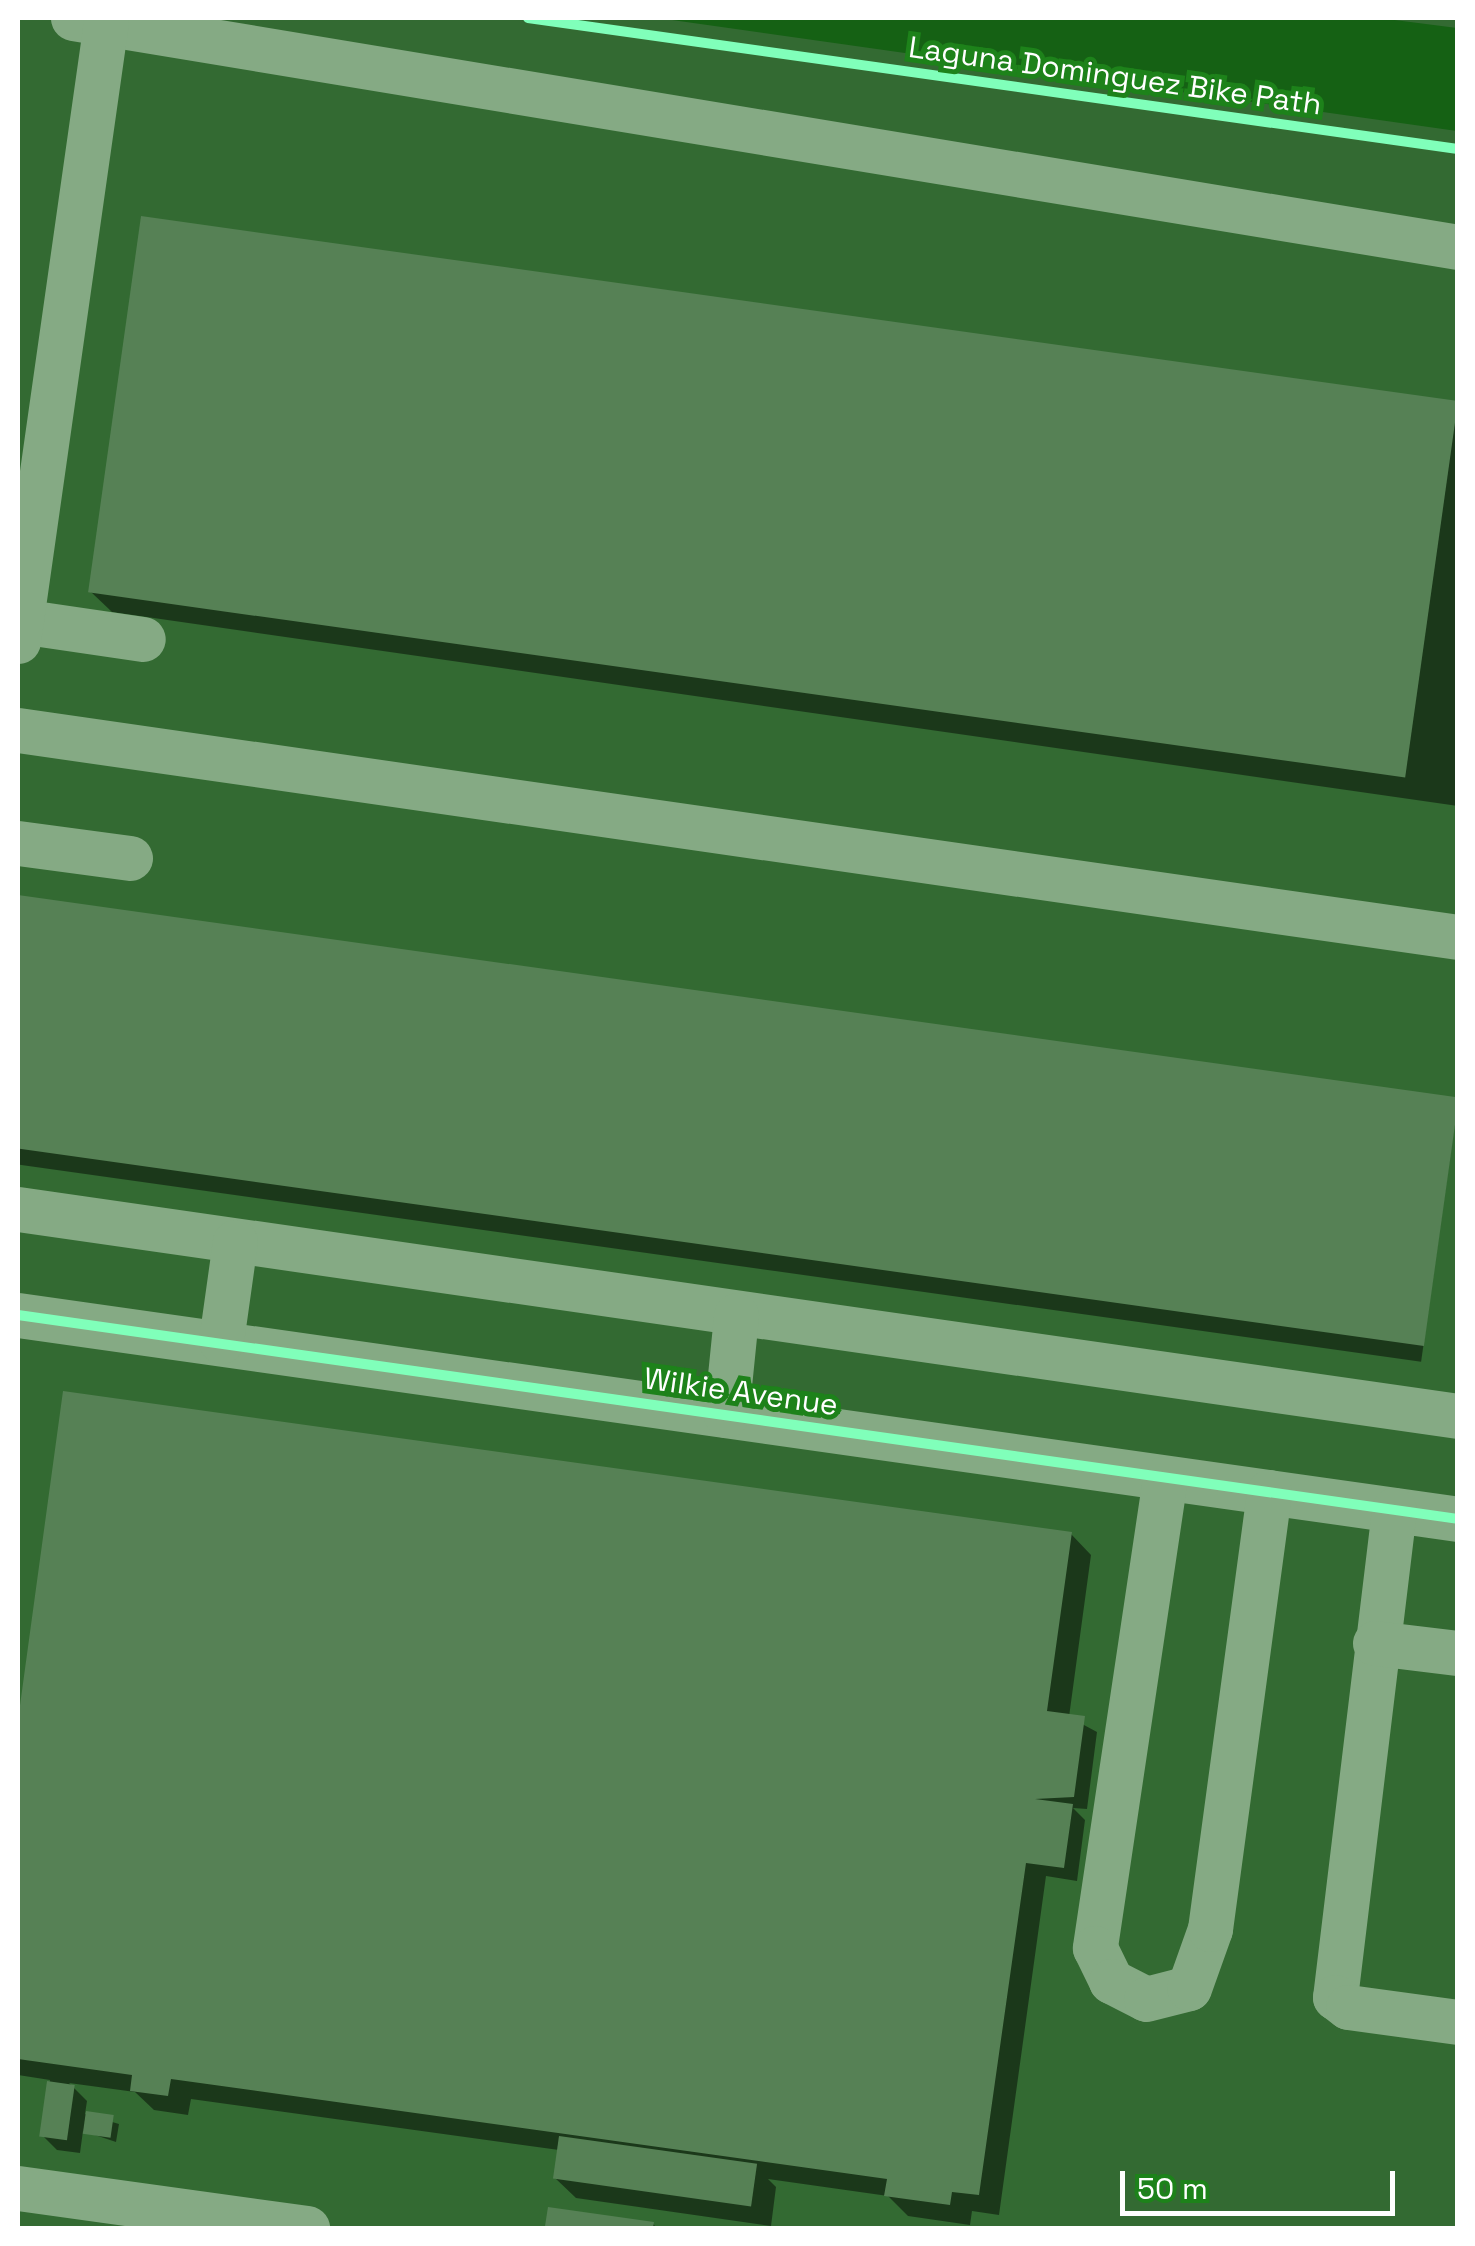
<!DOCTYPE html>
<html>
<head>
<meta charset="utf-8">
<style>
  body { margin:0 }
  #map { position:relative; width:1475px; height:2246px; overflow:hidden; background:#336a32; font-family:"Space Grotesk",sans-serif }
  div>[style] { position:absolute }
  .water>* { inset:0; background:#156114 }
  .shadow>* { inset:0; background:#0007; transform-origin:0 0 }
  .building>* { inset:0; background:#568155; transform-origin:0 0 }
  .minor>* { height:45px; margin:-22.5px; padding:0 22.5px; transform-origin:22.5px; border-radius:22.5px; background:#85aa84 }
  .cycleway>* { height:10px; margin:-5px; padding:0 5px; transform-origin:5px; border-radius:5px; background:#80ffba }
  span { translate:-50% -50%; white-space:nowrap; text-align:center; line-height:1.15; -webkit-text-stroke:10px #1d821a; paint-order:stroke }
  .street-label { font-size:30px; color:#fff }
  .frame { position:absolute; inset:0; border:20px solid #fff; pointer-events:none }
  .scale { position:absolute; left:1120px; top:2171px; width:275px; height:45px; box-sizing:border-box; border:5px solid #fff; border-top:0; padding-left:12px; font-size:30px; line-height:35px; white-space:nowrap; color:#fff; -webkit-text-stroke:8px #1d821a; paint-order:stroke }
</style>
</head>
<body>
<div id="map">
  <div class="water">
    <div style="clip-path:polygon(658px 18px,1379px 18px,1457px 28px,1457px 131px)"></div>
  </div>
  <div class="shadow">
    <div style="clip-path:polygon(1458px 405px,1458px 806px,112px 612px,91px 592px)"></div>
    <div style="left:18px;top:898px;width:1454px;height:264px;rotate:8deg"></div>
    <div style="clip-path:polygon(65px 1394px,1071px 1534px,1091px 1555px,1069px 1717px,1097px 1732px,1087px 1809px,1073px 1808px,1085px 1820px,1077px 1881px,1046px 1876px,999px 2215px,972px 2211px,970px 2225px,908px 2216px,888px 2196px,768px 2179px,776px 2187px,771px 2226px,576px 2198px,555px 2178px,559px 2150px,191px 2099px,188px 2115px,154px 2110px,135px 2092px,69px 2083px,87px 2101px,85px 2114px,119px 2124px,116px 2142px,83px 2131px,80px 2153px,57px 2150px,43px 2136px,50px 2080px,18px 2075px,18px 1738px)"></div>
    <div style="clip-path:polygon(653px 2224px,657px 2228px,548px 2225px)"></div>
  </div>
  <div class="building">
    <div style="left:141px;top:216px;width:1330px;height:380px;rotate:8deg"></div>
    <div style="left:18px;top:895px;width:1455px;height:251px;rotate:8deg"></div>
    <div style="clip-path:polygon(63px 1391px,1072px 1532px,1047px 1711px,1085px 1716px,1074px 1797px,1035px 1799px,1073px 1804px,1064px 1868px,1026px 1863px,979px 2195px,952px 2192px,950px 2205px,884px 2196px,887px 2179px,171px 2079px,168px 2096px,130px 2091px,132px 2075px,18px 2059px,18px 1720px)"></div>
    <div style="left:47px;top:2081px;width:28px;height:56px;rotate:8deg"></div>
    <div style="left:86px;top:2111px;width:28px;height:23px;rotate:8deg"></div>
    <div style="left:559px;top:2136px;width:200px;height:43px;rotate:8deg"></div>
    <div style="clip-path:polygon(548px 2207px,654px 2222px,653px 2228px,545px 2226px)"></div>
  </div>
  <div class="minor">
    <div style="left:73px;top:18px;width:1404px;rotate:9.39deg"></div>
    <div style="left:20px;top:621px;width:124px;rotate:8.3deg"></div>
    <div style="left:18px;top:641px;width:625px;rotate:-81.91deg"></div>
    <div style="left:18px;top:730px;width:1455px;rotate:8.18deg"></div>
    <div style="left:18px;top:843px;width:113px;rotate:7.6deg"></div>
    <div style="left:18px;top:1209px;width:1455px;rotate:8.18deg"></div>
    <div style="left:18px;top:1315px;width:1454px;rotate:8.06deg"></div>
    <div style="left:221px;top:1341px;width:100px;rotate:-82deg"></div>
    <div style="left:726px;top:1415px;width:100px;rotate:-84.2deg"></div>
    <div style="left:1165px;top:1478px;width:475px;rotate:98.5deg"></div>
    <div style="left:1095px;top:1948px;width:37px;rotate:64deg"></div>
    <div style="left:1111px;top:1981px;width:39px;rotate:27deg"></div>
    <div style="left:1146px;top:1999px;width:44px;rotate:-14.3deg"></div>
    <div style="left:1189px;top:1988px;width:63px;rotate:-70.4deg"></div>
    <div style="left:1210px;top:1929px;width:441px;rotate:-82.3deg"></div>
    <div style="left:1394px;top:1510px;width:491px;rotate:96.9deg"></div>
    <div style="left:1335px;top:1997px;width:16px;rotate:38deg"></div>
    <div style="left:1348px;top:2007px;width:111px;rotate:7.8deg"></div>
    <div style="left:1375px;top:1643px;width:84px;rotate:6.9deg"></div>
    <div style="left:18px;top:2188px;width:292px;rotate:7.9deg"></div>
  </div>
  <div class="cycleway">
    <div style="left:528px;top:18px;width:939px;rotate:8.02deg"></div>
    <div style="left:18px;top:1315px;width:1454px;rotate:8.06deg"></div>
  </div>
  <div class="street-label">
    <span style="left:1115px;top:76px;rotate:8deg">Laguna Dominguez Bike Path</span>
    <span style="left:741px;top:1392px;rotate:8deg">Wilkie Avenue</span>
  </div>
  <div class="frame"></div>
  <div class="scale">50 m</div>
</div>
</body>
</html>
